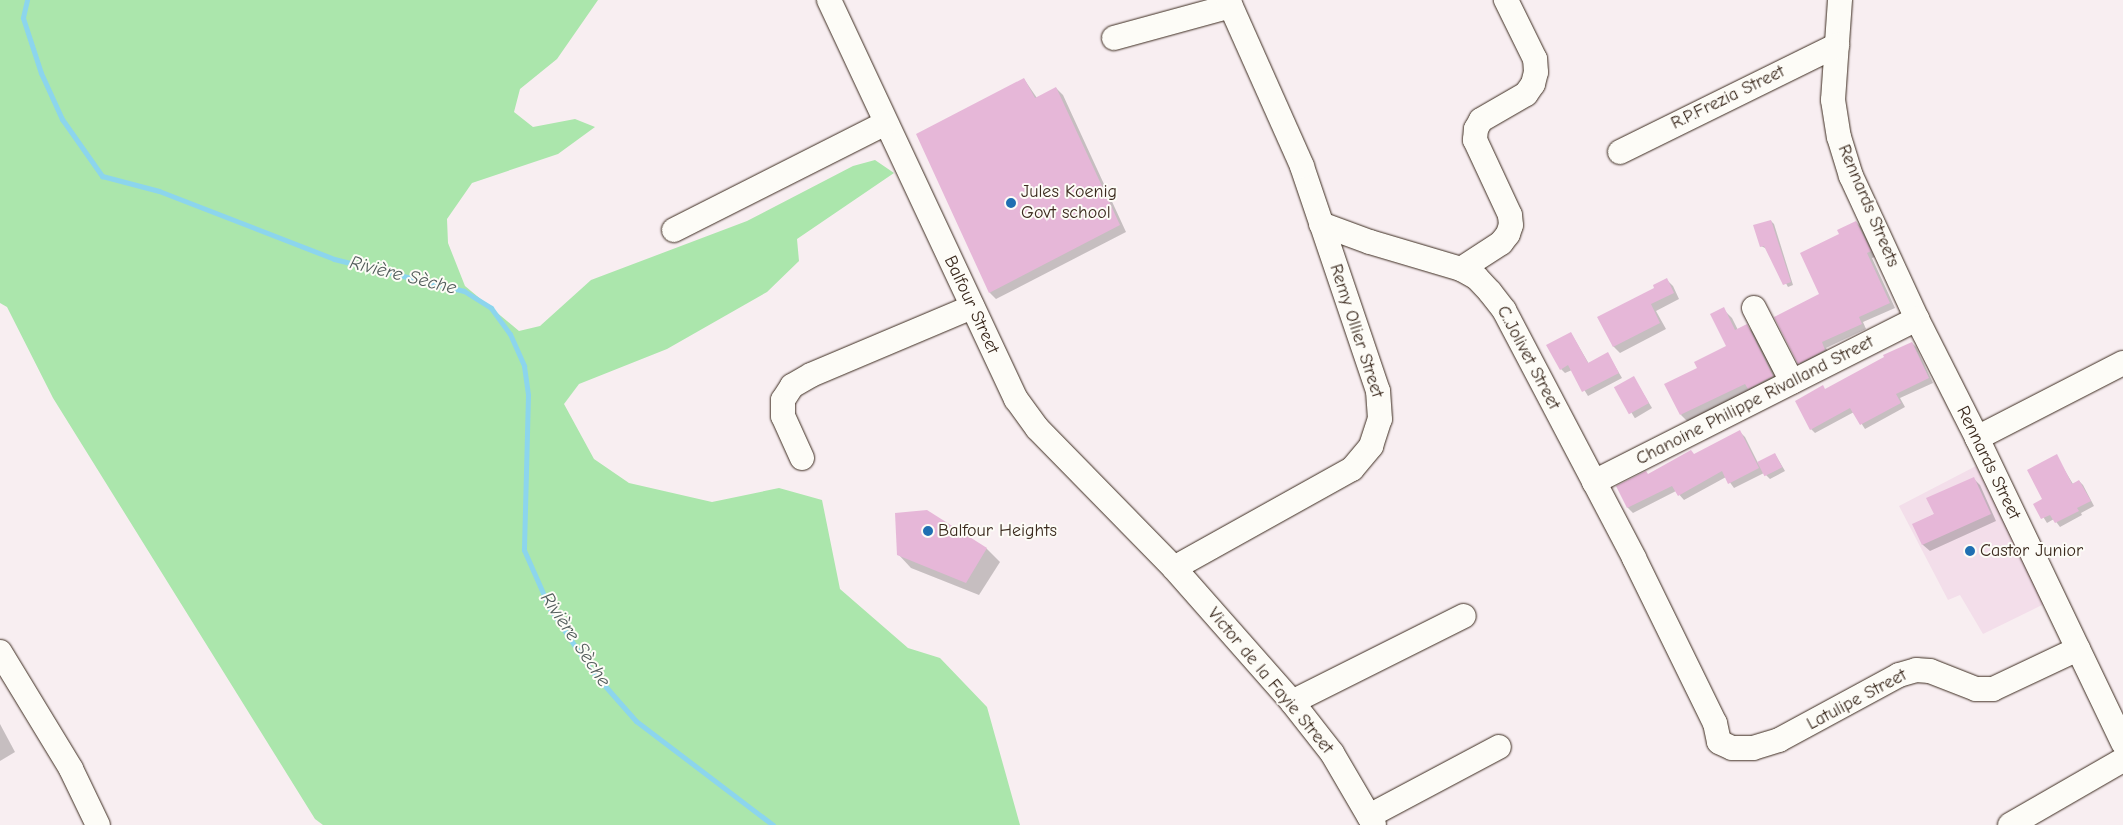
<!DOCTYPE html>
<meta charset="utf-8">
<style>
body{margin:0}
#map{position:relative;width:2123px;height:825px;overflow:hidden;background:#f8eef1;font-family:"Comic Neue",sans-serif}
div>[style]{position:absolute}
.built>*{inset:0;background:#f3deea}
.green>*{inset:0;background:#abe6ac}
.shadow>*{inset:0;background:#0003;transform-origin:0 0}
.stream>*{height:5px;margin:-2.5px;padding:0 2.5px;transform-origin:2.5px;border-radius:2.5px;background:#8cd5ed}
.building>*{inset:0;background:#e6b7d8;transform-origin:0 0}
.roads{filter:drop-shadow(0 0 1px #3b2a1e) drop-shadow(0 0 1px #3b2a1e)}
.minor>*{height:24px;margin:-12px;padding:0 12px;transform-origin:12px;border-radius:12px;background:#fdfcf7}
.dots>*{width:14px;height:14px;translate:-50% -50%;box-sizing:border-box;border:2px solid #fdfcf7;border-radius:50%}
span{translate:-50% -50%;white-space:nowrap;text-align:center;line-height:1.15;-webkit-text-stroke:4px #fdfcf7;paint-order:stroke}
.street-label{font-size:18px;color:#3b2a1e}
.poi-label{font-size:18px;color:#3b2a1e}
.left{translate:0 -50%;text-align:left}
.water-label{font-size:19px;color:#535d5c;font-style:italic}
</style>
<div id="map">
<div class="built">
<i style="clip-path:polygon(1976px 466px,2044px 604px,1983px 634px,1960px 595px,1948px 600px,1899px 506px)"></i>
</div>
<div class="green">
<i style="clip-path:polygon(0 0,598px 0,557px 59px,520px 89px,514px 112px,533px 127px,575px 119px,595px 127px,558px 154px,472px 183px,447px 219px,448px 243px,465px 286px,519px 331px,540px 326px,591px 280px,747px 221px,853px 166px,875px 160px,894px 173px,797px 239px,799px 261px,767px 292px,667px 349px,579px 384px,564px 404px,594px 459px,629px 483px,712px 502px,779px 488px,822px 500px,840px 589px,908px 648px,940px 658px,987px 707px,1020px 825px,323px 825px,315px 819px,53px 398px,7px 307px,0 303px)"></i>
</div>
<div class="shadow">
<i style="clip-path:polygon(1024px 79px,1037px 98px,1056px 88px,1063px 95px,1126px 232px,996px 299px,990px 293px)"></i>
<i style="clip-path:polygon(1771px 221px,1774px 224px,1793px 285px,1788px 287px,1767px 249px,1761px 246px)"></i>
<i style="clip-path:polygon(1856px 222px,1861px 227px,1875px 257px,1872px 258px,1895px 308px,1863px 322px,1866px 329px,1826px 348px,1830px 355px,1804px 368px,1799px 363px,1841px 235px)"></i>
<i style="clip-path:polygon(1667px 280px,1673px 286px,1679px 299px,1656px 311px,1666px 329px,1620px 353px,1614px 347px,1599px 318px,1656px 288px)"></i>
<i style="clip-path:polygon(1723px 309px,1732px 318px,1738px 330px,1746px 325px,1755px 334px,1781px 385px,1689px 423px,1681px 415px,1698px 368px,1727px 346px)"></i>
<i style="clip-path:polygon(1571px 333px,1589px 364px,1608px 354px,1622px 378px,1588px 396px,1572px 370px,1565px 373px,1561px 369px)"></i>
<i style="clip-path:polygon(1912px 343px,1916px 347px,1933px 383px,1900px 398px,1905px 407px,1865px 429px,1854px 412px,1815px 433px,1811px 429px,1826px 390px)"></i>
<i style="left:1634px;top:378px;width:35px;height:20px;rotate:59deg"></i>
<i style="clip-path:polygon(1740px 432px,1745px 437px,1758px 463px,1775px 454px,1785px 471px,1770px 479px,1764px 473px,1734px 488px,1726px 477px,1684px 500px,1676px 491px,1633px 513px,1628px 508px,1618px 487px,1695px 455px)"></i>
<i style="clip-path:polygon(2056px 456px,2073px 484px,2079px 481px,2083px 485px,2094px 506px,2081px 513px,2082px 515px,2060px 527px,2054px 519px,2047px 523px,2035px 504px,2044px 500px)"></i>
<i style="clip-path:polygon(1973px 478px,1980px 485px,1996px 521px,1930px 551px,1923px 545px,1914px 524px,1935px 514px)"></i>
<i style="clip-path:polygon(927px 511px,987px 549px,1000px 562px,979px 595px,911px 568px,898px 554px)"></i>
<i style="clip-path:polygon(0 724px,15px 752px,0 761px)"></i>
</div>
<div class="stream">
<i style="left:27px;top:0;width:18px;rotate:103deg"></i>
<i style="left:23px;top:18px;width:58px;rotate:71.9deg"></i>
<i style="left:41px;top:73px;width:51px;rotate:65.5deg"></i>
<i style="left:62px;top:119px;width:70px;rotate:54.9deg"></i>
<i style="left:102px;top:176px;width:59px;rotate:14.7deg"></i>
<i style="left:159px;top:191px;width:188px;rotate:21.2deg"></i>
<i style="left:334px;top:259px;width:134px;rotate:13.8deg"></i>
<i style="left:464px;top:291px;width:32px;rotate:32deg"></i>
<i style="left:491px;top:308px;width:32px;rotate:54deg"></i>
<i style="left:510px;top:334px;width:35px;rotate:66deg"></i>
<i style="left:524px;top:366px;width:29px;rotate:82deg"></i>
<i style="left:528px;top:395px;width:155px;rotate:91.5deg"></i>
<i style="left:524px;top:550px;width:64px;rotate:66.2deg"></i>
<i style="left:550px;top:609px;width:73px;rotate:56.1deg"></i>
<i style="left:591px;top:670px;width:68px;rotate:48.6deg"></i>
<i style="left:636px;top:721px;width:172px;rotate:37.2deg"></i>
</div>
<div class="building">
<i style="clip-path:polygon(1024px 78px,1035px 98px,1056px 87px,1120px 225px,989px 293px,916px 134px)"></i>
<i style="clip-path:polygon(1771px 220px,1791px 282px,1783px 285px,1764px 246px,1760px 247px,1753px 225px)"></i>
<i style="clip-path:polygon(1856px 221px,1871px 251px,1867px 253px,1890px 303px,1859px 317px,1862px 324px,1822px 342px,1825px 350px,1798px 364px,1774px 317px,1819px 294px,1800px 253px,1839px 234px,1837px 230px)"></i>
<i style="clip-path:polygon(1667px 278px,1674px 293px,1651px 304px,1660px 323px,1613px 347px,1597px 317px,1654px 288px,1653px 285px)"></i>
<i style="clip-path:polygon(1724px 307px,1735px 330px,1747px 324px,1773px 376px,1748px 389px,1745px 384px,1680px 415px,1664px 384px,1697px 368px,1694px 362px,1726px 346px,1710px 314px)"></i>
<i style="clip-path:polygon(1571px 332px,1588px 363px,1608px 352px,1619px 373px,1582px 392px,1568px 365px,1560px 370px,1546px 345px)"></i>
<i style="clip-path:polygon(1912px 342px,1929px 378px,1896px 394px,1901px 403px,1860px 425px,1850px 408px,1810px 430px,1795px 401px,1823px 385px,1825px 389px,1884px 357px,1883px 355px)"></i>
<i style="left:1634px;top:376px;width:31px;height:23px;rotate:61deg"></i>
<i style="clip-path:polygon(1740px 430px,1759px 468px,1728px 484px,1722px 471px,1678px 496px,1672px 486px,1627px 508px,1616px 486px,1646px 471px,1648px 474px,1691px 450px,1694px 454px)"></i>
<i style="left:1775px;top:453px;width:16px;height:20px;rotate:63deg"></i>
<i style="clip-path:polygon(2057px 454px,2072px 484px,2079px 480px,2091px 501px,2077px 508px,2079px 511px,2055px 523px,2050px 515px,2041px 519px,2033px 504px,2042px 499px,2027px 470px)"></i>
<i style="clip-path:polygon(1974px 477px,1991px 514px,1922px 545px,1912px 524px,1934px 514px,1926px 498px)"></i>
<i style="clip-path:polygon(927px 510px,987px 548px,966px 583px,897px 555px,895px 513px)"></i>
</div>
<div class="roads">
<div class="minor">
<i style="left:829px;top:0;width:441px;rotate:64.9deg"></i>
<i style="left:1016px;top:399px;width:36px;rotate:54deg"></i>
<i style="left:1037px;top:428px;width:196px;rotate:45.6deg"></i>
<i style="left:1174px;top:568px;width:179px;rotate:48.6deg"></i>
<i style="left:1292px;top:702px;width:65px;rotate:51.9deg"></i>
<i style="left:1332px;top:753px;width:83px;rotate:59.7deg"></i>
<i style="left:1840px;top:0;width:100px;rotate:94deg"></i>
<i style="left:1833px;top:100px;width:37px;rotate:81deg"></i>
<i style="left:1839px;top:137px;width:41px;rotate:72.9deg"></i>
<i style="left:1851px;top:176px;width:157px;rotate:65.2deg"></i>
<i style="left:1917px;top:319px;width:133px;rotate:63.2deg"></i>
<i style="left:1977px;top:438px;width:338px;rotate:64.4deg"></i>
<i style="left:1114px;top:38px;width:121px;rotate:-15.3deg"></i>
<i style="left:1620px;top:152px;width:242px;rotate:-26.2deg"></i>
<i style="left:1321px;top:224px;width:52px;rotate:20.2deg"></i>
<i style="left:1370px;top:242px;width:95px;rotate:16.5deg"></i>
<i style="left:1461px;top:269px;width:18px;rotate:29deg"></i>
<i style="left:1477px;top:278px;width:19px;rotate:47deg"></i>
<i style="left:1490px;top:292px;width:23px;rotate:52deg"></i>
<i style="left:1504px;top:310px;width:280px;rotate:62.3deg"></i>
<i style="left:1634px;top:558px;width:184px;rotate:63.9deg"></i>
<i style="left:1715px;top:723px;width:19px;rotate:78deg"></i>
<i style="left:1719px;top:742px;width:14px;rotate:25deg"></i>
<i style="left:1732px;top:748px;width:21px"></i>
<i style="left:1753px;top:748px;width:27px;rotate:-17deg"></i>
<i style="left:1779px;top:740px;width:136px;rotate:-28.4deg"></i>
<i style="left:1899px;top:675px;width:18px;rotate:-16deg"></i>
<i style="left:1916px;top:670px;width:14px;rotate:4deg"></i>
<i style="left:1930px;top:671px;width:49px;rotate:21.4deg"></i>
<i style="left:1976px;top:689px;width:17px"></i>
<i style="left:1993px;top:689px;width:94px;rotate:-25.2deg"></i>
<i style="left:674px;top:230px;width:237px;rotate:-26.8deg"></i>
<i style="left:1461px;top:269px;width:48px;rotate:-33deg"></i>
<i style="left:1501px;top:243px;width:11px;rotate:-52deg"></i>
<i style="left:1508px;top:234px;width:9px;rotate:-72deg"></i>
<i style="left:1511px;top:225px;width:10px;rotate:-96deg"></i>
<i style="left:1510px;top:215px;width:83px;rotate:-115deg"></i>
<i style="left:1475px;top:140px;width:11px;rotate:-85deg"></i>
<i style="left:1476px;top:129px;width:10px;rotate:-61deg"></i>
<i style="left:1481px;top:120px;width:52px;rotate:-30deg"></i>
<i style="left:1526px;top:94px;width:12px;rotate:-55deg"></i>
<i style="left:1533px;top:84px;width:12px;rotate:-76deg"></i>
<i style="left:1536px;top:72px;width:13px;rotate:-94deg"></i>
<i style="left:1535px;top:59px;width:66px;rotate:-116.2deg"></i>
<i style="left:1754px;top:308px;width:83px;rotate:62.8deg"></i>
<i style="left:1977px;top:438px;width:164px;rotate:-27.2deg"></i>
<i style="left:802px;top:458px;width:46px;rotate:-114.3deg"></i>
<i style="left:783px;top:416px;width:16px;rotate:-90deg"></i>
<i style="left:783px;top:400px;width:17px;rotate:-57deg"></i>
<i style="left:792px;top:386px;width:22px;rotate:-30deg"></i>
<i style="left:811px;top:375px;width:175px;rotate:-22.9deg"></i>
<i style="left:1594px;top:482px;width:362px;rotate:-26.8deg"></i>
<i style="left:1174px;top:568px;width:204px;rotate:-29.1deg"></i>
<i style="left:1352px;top:469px;width:30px;rotate:-50deg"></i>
<i style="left:1371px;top:446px;width:28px;rotate:-72deg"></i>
<i style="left:1380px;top:419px;width:28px;rotate:-94deg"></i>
<i style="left:1378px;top:391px;width:237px;rotate:-108.7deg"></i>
<i style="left:1302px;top:166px;width:182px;rotate:-114deg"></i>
<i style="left:0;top:652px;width:137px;rotate:58.7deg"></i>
<i style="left:71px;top:769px;width:62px;rotate:64.3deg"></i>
<i style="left:1292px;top:702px;width:192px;rotate:-26.6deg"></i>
<i style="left:1369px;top:816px;width:147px;rotate:-28deg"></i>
<i style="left:2010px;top:825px;width:130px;rotate:-29.9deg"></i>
</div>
</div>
<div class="dots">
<i style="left:1011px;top:203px;background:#1f6fb2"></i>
<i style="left:928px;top:531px;background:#1f6fb2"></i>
<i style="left:1970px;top:551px;background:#1f6fb2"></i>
</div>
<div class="street-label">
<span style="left:1728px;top:98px;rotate:-26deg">R.P.Frezia Street</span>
<span style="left:1868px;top:206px;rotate:67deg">Rennards Streets</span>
<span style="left:971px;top:305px;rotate:65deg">Balfour Street</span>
<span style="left:1356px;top:331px;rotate:72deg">Remy Ollier Street</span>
<span style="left:1528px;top:358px;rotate:62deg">C..Jolivet Street</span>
<span style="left:1755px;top:401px;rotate:-27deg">Chanoine Philippe Rivalland Street</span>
<span style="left:1988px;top:463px;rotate:64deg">Rennards Street</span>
<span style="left:1270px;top:681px;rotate:50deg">Victor de la Fayie Street</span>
<span style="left:1857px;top:700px;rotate:-28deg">Latulipe Street</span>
</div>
<div class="poi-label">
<span class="left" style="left:1021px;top:203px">Jules Koenig<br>Govt school</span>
<span class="left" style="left:938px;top:531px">Balfour Heights</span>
<span class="left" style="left:1980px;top:551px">Castor Junior</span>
</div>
<div class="water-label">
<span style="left:403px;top:276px;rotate:14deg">Rivière Sèche</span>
<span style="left:575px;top:640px;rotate:56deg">Rivière Sèche</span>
</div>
</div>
